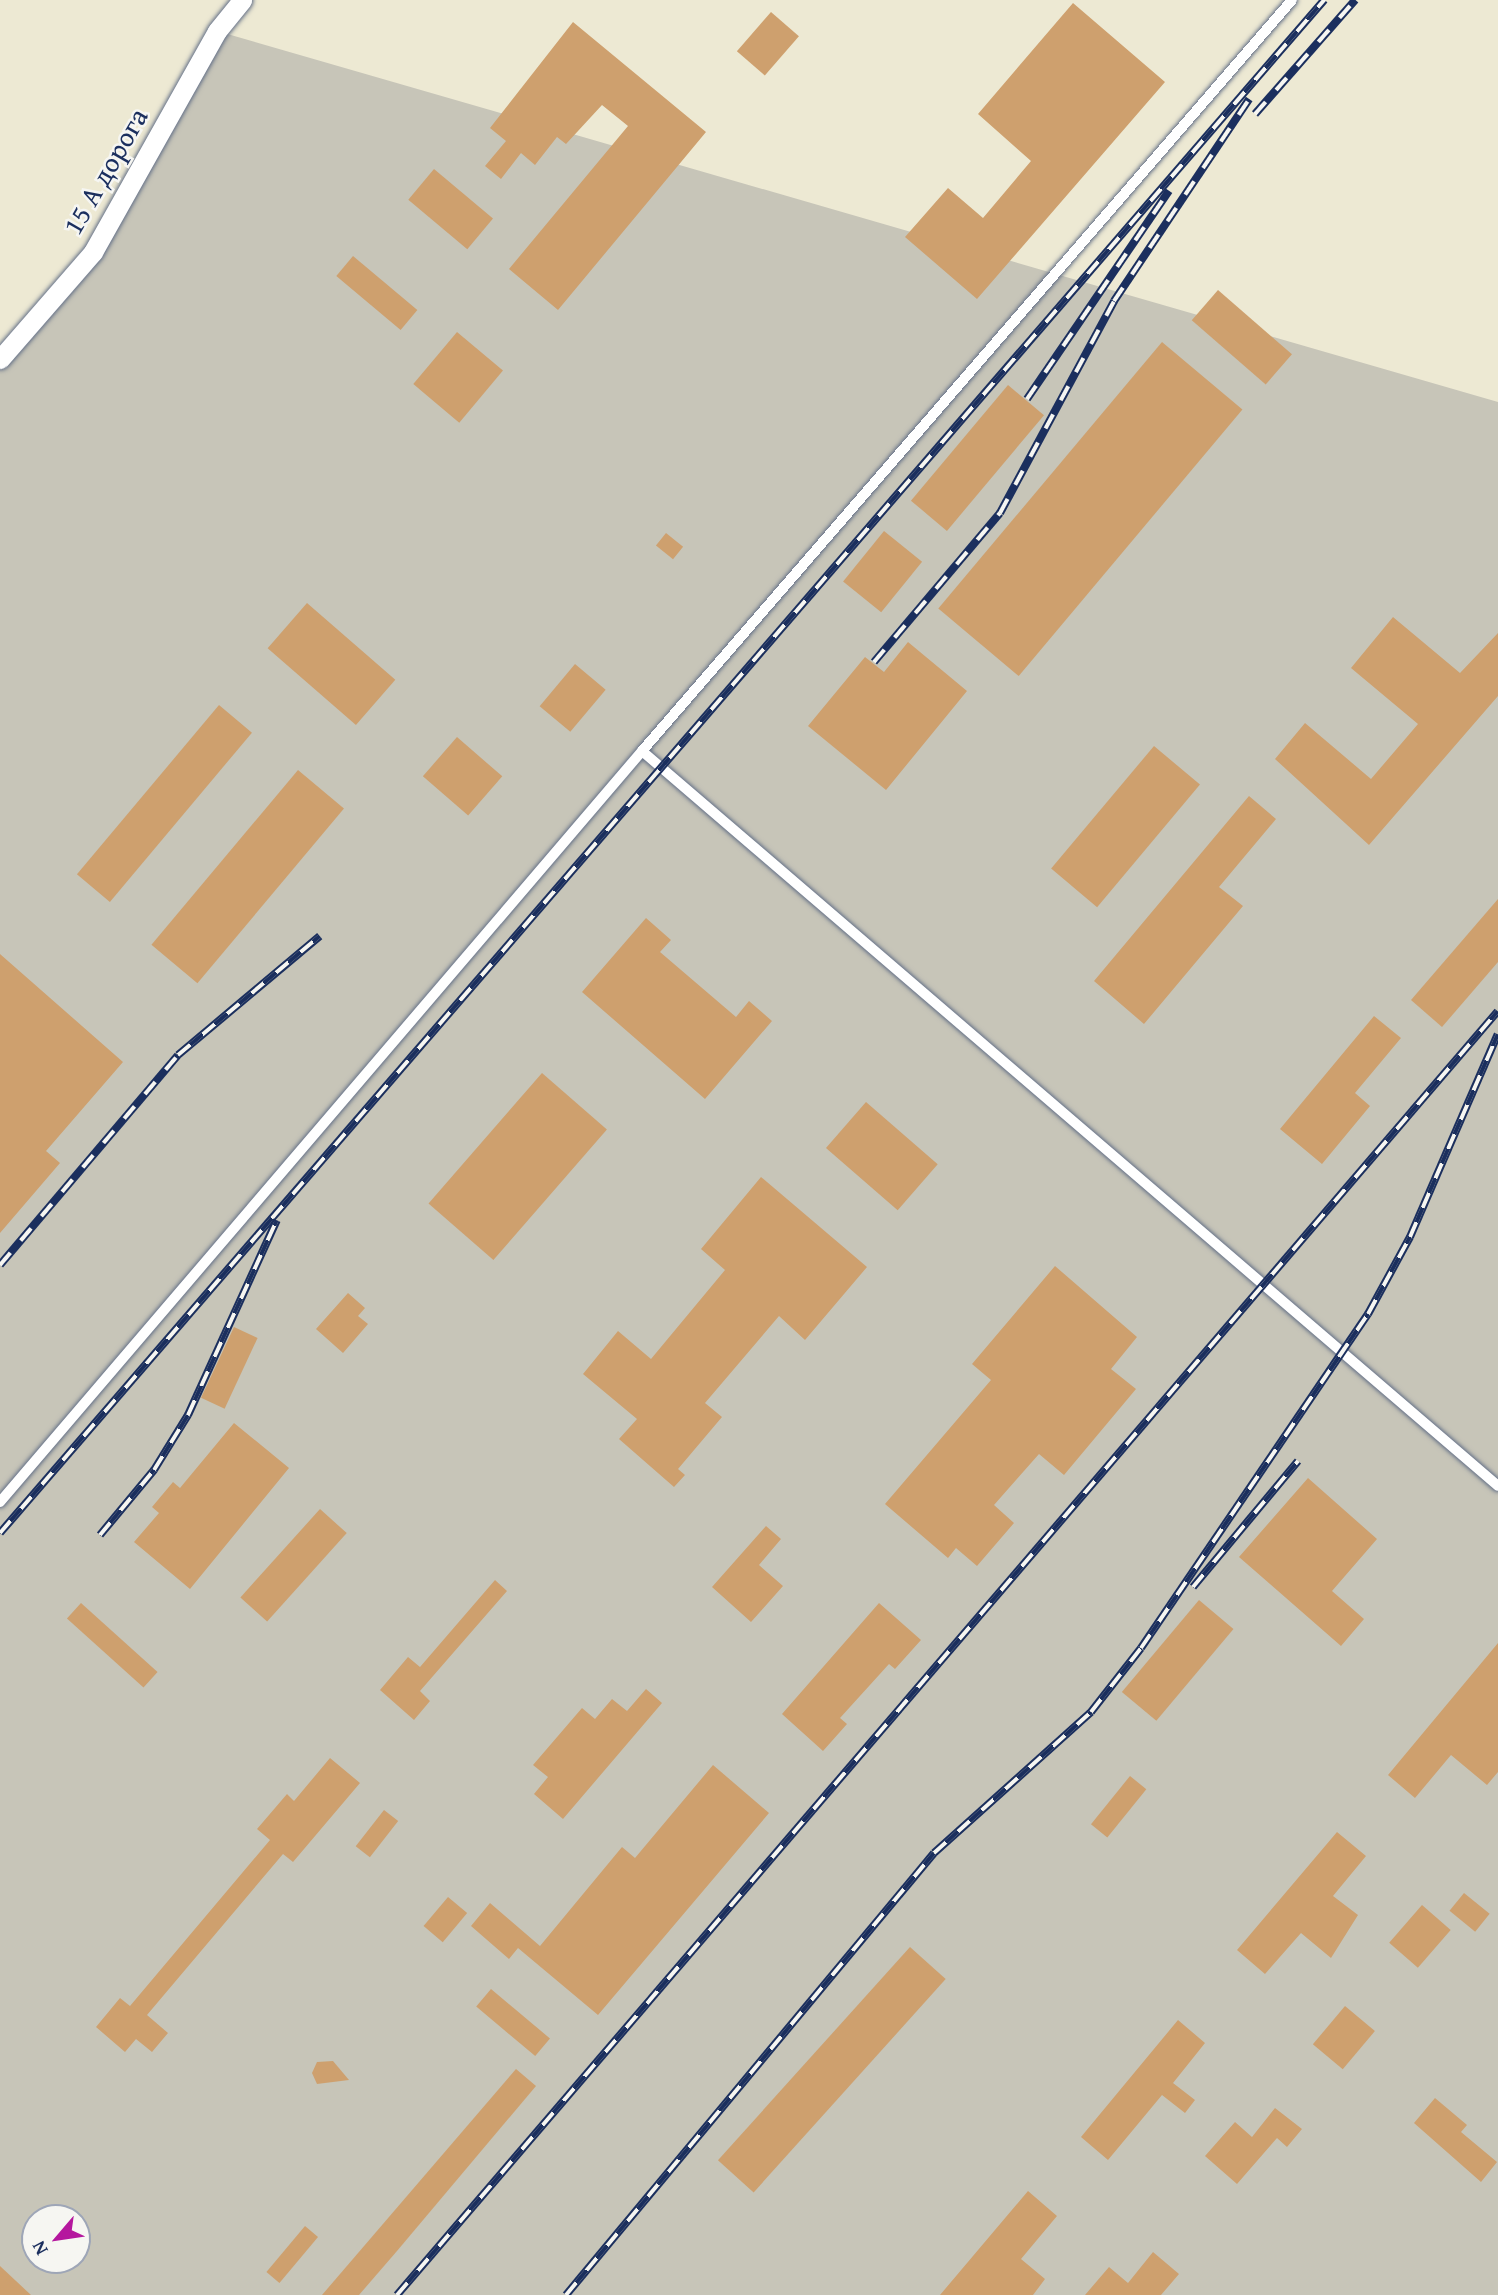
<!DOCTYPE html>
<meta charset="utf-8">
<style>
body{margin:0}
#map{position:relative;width:1498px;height:2295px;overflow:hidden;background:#ede9d3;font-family:"Gentium Book Plus",serif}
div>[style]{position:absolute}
.industrial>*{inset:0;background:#c7c5b8}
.building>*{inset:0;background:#cea06e;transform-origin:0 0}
.roads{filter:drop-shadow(0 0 2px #647087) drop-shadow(0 0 2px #647087)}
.service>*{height:10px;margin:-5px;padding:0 5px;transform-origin:5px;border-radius:5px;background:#fff}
.minor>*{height:19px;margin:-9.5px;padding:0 9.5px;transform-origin:9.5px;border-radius:9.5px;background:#fff}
.rail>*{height:8px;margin-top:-4px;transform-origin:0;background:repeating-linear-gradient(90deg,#f6f6f2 0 16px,#1b2f5e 0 32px);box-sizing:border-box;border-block:2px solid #1b2f5e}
span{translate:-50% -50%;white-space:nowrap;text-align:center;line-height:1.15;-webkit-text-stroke:5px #f6f6f2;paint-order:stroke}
.street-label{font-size:28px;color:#1b2f5e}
.north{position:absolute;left:21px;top:2204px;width:70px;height:70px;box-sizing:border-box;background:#f6f6f2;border:2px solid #9ea6b7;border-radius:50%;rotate:241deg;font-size:19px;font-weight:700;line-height:28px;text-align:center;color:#1b2f5e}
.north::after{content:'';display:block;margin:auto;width:24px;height:32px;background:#b5179e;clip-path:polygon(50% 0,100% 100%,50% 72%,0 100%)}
</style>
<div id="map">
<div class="industrial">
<i style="clip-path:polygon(evenodd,217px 31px,1498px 402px,1498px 2295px,0 2295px,0 359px,93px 252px,217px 31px,35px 2218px,77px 2218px,77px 2260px,35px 2260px,35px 2218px)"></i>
</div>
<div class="building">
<i style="clip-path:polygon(1073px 3px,1165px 82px,977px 299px,905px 237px,948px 188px,983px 218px,1031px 161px,978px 114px)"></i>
<i style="left:771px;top:12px;width:37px;height:52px;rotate:41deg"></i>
<i style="clip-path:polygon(573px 22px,706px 132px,558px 310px,509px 269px,628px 126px,602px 105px,566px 144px,557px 137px,535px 165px,521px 153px,501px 179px,485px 166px,506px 141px,490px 128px)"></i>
<i style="left:434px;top:169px;width:77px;height:40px;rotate:40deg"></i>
<i style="left:353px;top:256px;width:84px;height:26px;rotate:40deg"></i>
<i style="left:1218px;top:290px;width:98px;height:40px;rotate:41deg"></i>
<i style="left:457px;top:332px;width:60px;height:68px;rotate:40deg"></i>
<i style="left:1162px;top:342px;width:105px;height:348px;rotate:40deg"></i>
<i style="left:1008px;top:385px;width:47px;height:151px;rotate:40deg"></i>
<i style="left:884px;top:531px;width:49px;height:65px;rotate:39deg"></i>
<i style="left:666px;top:533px;width:22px;height:16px;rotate:39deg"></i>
<i style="left:307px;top:603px;width:117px;height:60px;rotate:41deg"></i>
<i style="clip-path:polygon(1393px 617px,1460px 673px,1498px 633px,1498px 696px,1369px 845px,1275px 759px,1305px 723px,1371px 779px,1418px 724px,1351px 668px)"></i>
<i style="clip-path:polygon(908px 642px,967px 691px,886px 790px,808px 726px,865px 657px,884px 672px)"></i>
<i style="left:575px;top:664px;width:40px;height:55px;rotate:40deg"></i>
<i style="left:219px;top:705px;width:43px;height:221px;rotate:40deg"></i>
<i style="left:457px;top:737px;width:60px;height:52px;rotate:41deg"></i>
<i style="left:1154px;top:746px;width:60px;height:160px;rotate:40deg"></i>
<i style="left:298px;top:770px;width:60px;height:228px;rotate:40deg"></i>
<i style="clip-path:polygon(1249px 796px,1276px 819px,1219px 887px,1243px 906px,1144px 1024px,1094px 981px)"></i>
<i style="clip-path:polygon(1498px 899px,1498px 962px,1442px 1027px,1411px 1000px)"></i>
<i style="clip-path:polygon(646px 918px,671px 940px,660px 952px,736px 1017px,749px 1001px,772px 1021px,705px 1099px,582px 992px)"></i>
<i style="clip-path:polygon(0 954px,123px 1062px,46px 1151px,60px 1163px,0 1233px)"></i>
<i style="clip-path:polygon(1374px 1016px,1401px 1038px,1355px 1093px,1370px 1106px,1322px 1164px,1280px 1129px)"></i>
<i style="left:542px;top:1073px;width:86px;height:173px;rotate:41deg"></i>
<i style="left:866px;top:1102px;width:95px;height:61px;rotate:41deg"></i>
<i style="clip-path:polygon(761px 1177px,867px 1267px,805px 1340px,779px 1316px,705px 1403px,722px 1417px,678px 1469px,685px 1475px,674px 1487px,619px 1439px,637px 1419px,583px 1374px,618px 1331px,651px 1359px,725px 1270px,701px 1249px)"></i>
<i style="clip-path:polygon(1055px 1266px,1137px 1337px,1111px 1369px,1136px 1389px,1064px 1475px,1039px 1454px,994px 1505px,1014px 1523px,977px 1566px,956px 1548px,948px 1558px,885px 1504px,991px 1380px,972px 1364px)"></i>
<i style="clip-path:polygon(348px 1293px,365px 1308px,358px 1316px,368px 1324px,343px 1353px,316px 1329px)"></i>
<i style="left:234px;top:1327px;width:26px;height:78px;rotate:25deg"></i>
<i style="clip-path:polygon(234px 1423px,289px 1468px,190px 1589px,134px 1542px,159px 1513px,152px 1507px,173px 1482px,180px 1488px)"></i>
<i style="clip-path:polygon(1308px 1478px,1377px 1539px,1332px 1591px,1364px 1619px,1341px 1646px,1239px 1557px)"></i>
<i style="left:320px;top:1509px;width:36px;height:119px;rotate:42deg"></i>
<i style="clip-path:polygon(766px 1526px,781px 1539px,759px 1565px,783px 1586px,751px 1622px,712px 1587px)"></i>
<i style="clip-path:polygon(495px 1580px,507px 1591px,420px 1691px,430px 1701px,414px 1720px,380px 1690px,408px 1657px,420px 1667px)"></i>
<i style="left:1199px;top:1600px;width:45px;height:120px;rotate:40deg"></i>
<i style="left:81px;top:1603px;width:103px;height:21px;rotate:42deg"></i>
<i style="clip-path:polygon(879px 1603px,921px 1640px,895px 1669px,889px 1664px,840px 1718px,847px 1724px,823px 1751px,782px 1714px)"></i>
<i style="clip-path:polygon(1498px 1643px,1498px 1772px,1487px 1785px,1451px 1755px,1415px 1798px,1388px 1775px)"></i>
<i style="clip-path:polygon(646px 1689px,662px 1703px,563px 1819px,534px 1794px,548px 1777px,533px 1765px,582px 1708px,595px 1719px,612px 1699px,627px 1711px)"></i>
<i style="clip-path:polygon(330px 1758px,360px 1783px,293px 1862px,283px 1854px,147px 2015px,168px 2033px,152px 2052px,136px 2039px,125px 2052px,96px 2027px,120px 1998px,130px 2006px,270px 1840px,257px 1829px,287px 1794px,294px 1801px)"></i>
<i style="clip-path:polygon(713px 1765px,769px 1813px,598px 2015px,518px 1948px,509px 1959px,471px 1926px,490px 1903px,540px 1946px,622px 1847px,635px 1858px)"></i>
<i style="left:1130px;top:1776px;width:21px;height:62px;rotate:39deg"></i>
<i style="left:384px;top:1810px;width:18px;height:46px;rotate:38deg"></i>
<i style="clip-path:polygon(1337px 1832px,1366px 1856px,1333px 1896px,1358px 1915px,1331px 1958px,1301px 1933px,1265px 1974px,1237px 1950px)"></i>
<i style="left:1464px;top:1893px;width:33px;height:23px;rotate:39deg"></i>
<i style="left:448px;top:1897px;width:25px;height:38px;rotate:40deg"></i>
<i style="left:1422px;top:1905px;width:38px;height:50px;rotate:41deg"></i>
<i style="left:910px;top:1947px;width:48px;height:287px;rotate:42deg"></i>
<i style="left:491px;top:1989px;width:77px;height:23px;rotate:40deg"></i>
<i style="left:1345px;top:2006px;width:39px;height:50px;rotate:40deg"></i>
<i style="clip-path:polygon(1178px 2020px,1205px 2043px,1173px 2083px,1195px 2100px,1185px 2113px,1162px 2095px,1108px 2160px,1081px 2137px)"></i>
<i style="clip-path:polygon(333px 2061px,349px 2080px,317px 2084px,312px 2073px,317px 2062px)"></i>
<i style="clip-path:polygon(516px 2069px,536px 2086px,397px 2251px,359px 2295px,322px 2295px)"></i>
<i style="clip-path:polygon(1435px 2098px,1467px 2125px,1461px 2132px,1497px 2162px,1481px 2182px,1414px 2123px)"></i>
<i style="clip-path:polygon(1275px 2108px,1302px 2129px,1287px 2147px,1277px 2138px,1237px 2184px,1205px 2156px,1235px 2122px,1252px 2137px)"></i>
<i style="clip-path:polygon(1028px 2191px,1057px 2216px,1021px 2259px,1045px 2279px,1033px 2295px,940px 2295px)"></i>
<i style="left:305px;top:2226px;width:17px;height:60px;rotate:40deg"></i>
<i style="clip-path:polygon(1153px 2252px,1179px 2274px,1161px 2295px,1085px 2295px,1109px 2267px,1128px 2283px)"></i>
<i style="clip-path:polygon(0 2266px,31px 2295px,0 2295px)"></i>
</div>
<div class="roads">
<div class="service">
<i style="left:642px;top:751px;width:993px;rotate:-49.12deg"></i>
<i style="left:0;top:1502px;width:988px;rotate:-49.47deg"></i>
<i style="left:642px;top:751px;width:1128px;rotate:40.65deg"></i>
</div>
<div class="minor">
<i style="left:0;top:359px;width:142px;rotate:-49deg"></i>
<i style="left:93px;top:252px;width:253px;rotate:-60.7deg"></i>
<i style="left:217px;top:31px;width:40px;rotate:-51deg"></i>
</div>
</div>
<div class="rail">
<i style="left:1255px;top:114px;width:152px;rotate:-48.7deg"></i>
<i style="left:1027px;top:399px;width:252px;rotate:-55.7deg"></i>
<i style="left:874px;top:662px;width:195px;rotate:-49.8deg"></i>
<i style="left:1000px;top:513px;width:241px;rotate:-61.7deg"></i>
<i style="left:1114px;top:301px;width:243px;rotate:-56.2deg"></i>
<i style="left:0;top:1265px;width:275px;rotate:-49.7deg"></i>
<i style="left:178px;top:1055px;width:185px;rotate:-40deg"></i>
<i style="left:0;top:1533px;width:2026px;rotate:-49.18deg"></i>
<i style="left:100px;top:1535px;width:85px;rotate:-50.3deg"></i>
<i style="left:154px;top:1470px;width:65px;rotate:-58.3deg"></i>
<i style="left:188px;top:1415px;width:214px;rotate:-65.5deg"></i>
<i style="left:1193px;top:1587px;width:164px;rotate:-50.2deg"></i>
<i style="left:397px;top:2295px;width:1691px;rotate:-49.39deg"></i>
<i style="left:566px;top:2295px;width:575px;rotate:-50.22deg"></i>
<i style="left:934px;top:1853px;width:211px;rotate:-41.9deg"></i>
<i style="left:1091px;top:1712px;width:81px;rotate:-52deg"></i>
<i style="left:1141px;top:1648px;width:404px;rotate:-55.8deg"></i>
<i style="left:1368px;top:1314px;width:88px;rotate:-61.4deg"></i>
<i style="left:1410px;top:1237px;width:221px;rotate:-66.6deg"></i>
</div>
<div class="street-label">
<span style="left:105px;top:171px;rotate:-60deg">15 А дорога</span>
</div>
<div class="north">N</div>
</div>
